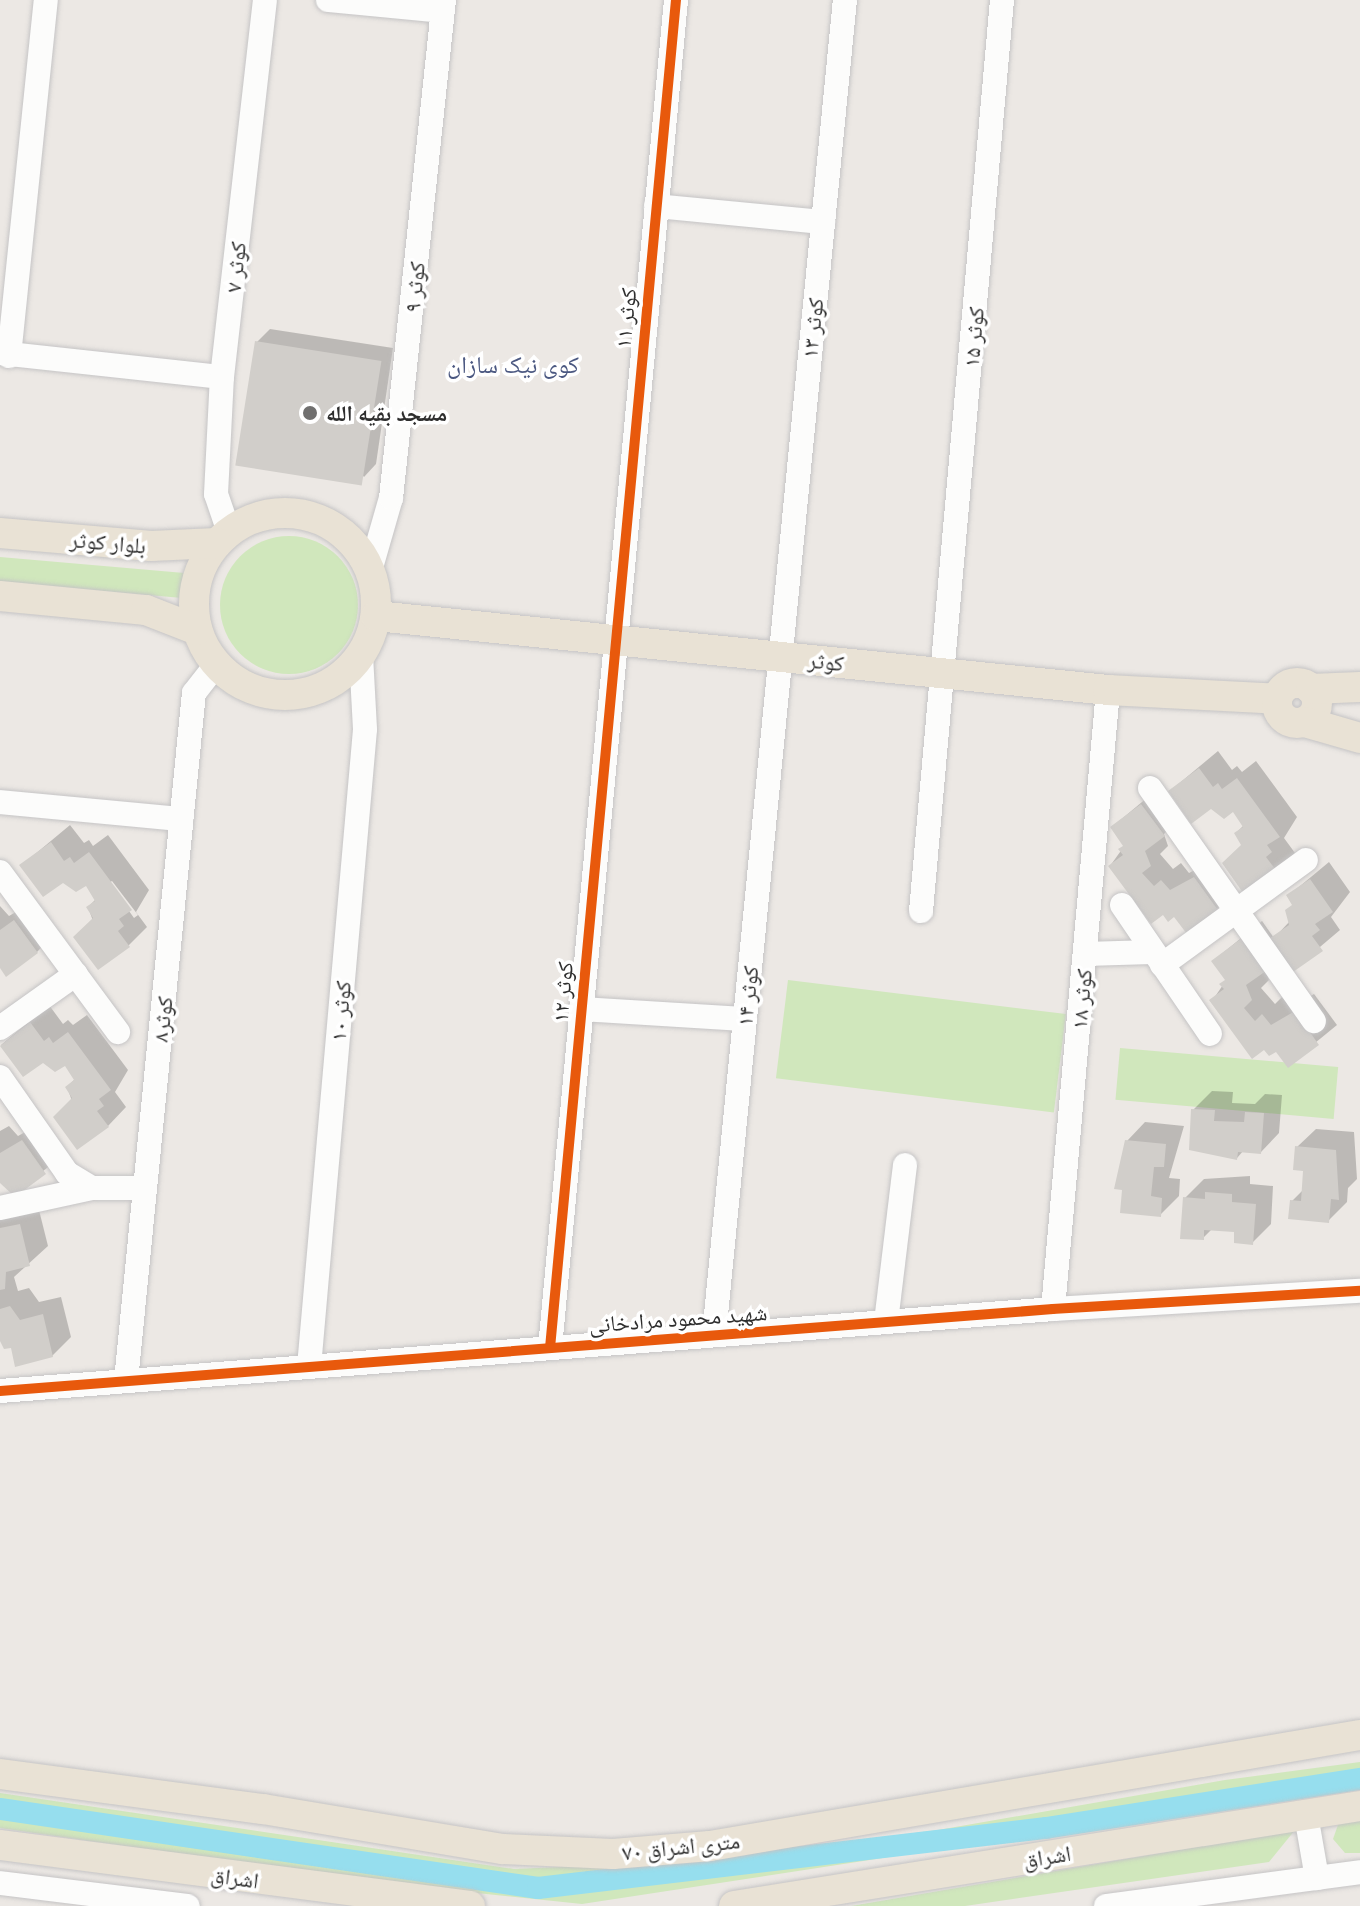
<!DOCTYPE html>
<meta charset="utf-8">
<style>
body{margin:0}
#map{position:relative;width:1360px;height:1906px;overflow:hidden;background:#ece8e4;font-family:Ubuntu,"Noto Naskh Arabic",sans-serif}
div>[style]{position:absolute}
.green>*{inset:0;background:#d0e7bc;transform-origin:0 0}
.round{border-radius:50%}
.shadow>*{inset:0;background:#0003}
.canal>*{height:22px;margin:-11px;padding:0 11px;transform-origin:11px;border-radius:11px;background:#96deee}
.building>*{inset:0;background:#d1ceca;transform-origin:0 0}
.roads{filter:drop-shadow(0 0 2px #c5c4c5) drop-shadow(0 0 2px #c5c4c5)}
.minor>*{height:24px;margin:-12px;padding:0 12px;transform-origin:12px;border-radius:12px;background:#fcfcfb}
.major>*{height:30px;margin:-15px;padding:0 15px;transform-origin:15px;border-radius:15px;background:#e9e2d5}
.major>.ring{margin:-15px;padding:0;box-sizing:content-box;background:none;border:30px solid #e9e2d5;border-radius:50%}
.cycleway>*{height:10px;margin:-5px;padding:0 5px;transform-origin:5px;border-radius:5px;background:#e8590c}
.dots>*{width:22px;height:22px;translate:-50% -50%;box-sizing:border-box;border:4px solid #fff;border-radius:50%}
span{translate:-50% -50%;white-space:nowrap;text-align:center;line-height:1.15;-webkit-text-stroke:7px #fff;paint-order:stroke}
.street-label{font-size:22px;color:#2e2e2e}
.poi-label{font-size:22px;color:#2e2e2e;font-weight:700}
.left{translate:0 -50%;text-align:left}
.neighbourhood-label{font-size:24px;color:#4b5881}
</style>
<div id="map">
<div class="green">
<i class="round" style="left:220px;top:536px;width:138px;height:138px"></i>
<i style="left:0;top:557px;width:185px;height:25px;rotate:5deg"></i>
<i style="left:788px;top:980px;width:280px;height:99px;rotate:7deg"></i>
<i style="left:1120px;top:1048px;width:219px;height:52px;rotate:5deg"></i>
<i style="clip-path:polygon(1360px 1762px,1360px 1785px,582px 1904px,381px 1883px,0 1828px,0 1793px,514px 1869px,699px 1861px,938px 1830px,1225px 1780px)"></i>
<i style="clip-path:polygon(1360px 1819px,1360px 1853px,1345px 1853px,1333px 1839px,1339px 1822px)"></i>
<i style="clip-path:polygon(1295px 1830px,1269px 1862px,965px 1906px,851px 1906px)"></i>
</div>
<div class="shadow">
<i style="clip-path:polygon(270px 329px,393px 348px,376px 464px,364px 477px,257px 342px)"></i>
<i style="clip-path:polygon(1218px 751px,1232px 770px,1237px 766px,1242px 772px,1256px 761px,1297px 817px,1284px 838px,1295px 853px,1276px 872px,1244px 844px,1236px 833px,1244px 825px,1234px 810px,1170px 791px)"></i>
<i style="clip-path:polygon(1160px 787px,1182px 816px,1164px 834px,1168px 846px,1160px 854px,1173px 869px,1181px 863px,1189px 873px,1213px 860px,1235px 890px,1217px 909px,1164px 912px,1110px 866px,1125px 845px,1112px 827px)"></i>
<i style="clip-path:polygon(evenodd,70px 825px,84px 843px,89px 840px,93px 846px,108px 835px,149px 890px,136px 912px,147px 927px,128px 946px,93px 921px,88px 907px,96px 899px,86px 883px,22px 865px,70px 825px,112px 881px,138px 915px,134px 918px,109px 883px,112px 881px)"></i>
<i style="clip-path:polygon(1329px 862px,1350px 892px,1331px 917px,1340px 930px,1294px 969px,1265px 969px,1269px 980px,1261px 988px,1275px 1004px,1282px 997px,1291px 1007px,1314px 994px,1337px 1025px,1288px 1065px,1276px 1049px,1212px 1001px,1227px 979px,1213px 961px,1262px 921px,1274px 938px,1290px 921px,1294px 904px,1288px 896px)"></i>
<i style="clip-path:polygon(33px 902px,55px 933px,37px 952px,0 965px,0 906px,9px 916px)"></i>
<i style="clip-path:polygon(49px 1005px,63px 1024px,68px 1020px,73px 1025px,87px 1015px,128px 1070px,115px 1092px,126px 1107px,108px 1126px,72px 1101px,67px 1087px,75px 1079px,65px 1063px,43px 1060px,23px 1074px,1px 1045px)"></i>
<i style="clip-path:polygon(1212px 1091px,1233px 1092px,1232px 1103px,1255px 1104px,1265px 1094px,1282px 1095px,1279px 1133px,1261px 1152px,1244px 1150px,1237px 1158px,1193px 1110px)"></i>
<i style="clip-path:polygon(1145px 1122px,1184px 1126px,1169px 1178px,1180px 1179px,1179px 1196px,1160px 1215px,1122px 1211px,1127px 1141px)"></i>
<i style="clip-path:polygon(41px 1123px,64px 1154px,15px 1194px,0 1180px,0 1131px,9px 1126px,18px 1136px)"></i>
<i style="clip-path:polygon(1316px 1129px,1354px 1132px,1357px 1179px,1348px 1188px,1347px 1202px,1328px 1221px,1292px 1201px,1304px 1189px,1305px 1169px,1297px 1147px)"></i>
<i style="clip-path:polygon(1250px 1176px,1250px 1184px,1273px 1186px,1271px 1224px,1252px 1243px,1236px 1231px,1212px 1229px,1203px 1238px,1185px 1198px,1204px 1179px)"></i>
<i style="clip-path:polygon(38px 1206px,48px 1246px,14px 1277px,18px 1291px,29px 1288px,39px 1302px,61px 1297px,71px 1337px,52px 1356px,0 1338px,0 1216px)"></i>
</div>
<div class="canal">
<i style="left:0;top:1809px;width:544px;rotate:8.35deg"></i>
<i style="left:538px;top:1888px;width:512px;rotate:-6.74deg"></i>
<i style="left:1046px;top:1828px;width:318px;rotate:-8.9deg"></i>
</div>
<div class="building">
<i style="left:255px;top:341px;width:128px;height:126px;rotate:9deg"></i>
<i style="clip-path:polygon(1199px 768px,1213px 787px,1218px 783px,1222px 789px,1237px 778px,1280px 837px,1267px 845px,1272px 852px,1266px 857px,1278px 873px,1246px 897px,1222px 863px,1241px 845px,1234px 833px,1243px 827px,1233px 812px,1224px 819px,1211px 809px,1191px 824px,1168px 791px)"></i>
<i style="clip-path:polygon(1141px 804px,1165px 836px,1145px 851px,1151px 866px,1142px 873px,1154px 886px,1161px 880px,1170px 890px,1194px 877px,1218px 910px,1187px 934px,1174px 917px,1168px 922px,1163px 915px,1151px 924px,1108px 866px,1123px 855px,1118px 849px,1123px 846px,1110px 827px)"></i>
<i style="clip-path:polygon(51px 842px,64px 861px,70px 857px,74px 863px,89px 852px,132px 910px,119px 919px,124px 926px,118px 931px,130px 947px,98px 970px,73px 937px,93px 918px,86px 907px,95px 901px,86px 886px,76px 892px,63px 883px,43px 897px,19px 865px)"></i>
<i style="clip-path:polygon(1310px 879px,1333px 912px,1315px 924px,1320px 930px,1312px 936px,1323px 951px,1293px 972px,1270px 938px,1289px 925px,1285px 910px,1292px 905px,1286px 895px)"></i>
<i style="clip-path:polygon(14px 920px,38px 953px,6px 977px,0 968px,0 930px)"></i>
<i style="clip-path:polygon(1242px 938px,1266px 971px,1246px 985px,1252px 1000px,1244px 1008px,1255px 1021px,1262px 1014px,1271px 1025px,1295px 1011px,1319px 1045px,1288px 1068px,1276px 1052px,1269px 1056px,1264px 1050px,1252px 1059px,1209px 1000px,1224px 989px,1219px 984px,1225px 980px,1211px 961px)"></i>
<i style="clip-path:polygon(30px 1022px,44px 1041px,49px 1037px,53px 1043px,68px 1032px,111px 1090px,99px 1099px,104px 1106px,97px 1111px,109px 1127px,77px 1150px,53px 1117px,72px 1098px,65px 1087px,74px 1080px,65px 1066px,55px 1072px,43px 1063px,23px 1077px,0 1046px)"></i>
<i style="clip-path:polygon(1191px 1109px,1215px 1110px,1214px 1121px,1244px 1122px,1245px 1112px,1264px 1113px,1261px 1154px,1238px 1152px,1237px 1160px,1189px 1150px)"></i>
<i style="clip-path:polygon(22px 1140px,46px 1174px,15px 1197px,0 1183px,0 1153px)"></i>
<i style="clip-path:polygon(1125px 1140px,1166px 1144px,1164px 1167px,1154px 1167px,1151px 1196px,1162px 1198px,1161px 1217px,1120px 1213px,1122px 1190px,1114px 1189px)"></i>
<i style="clip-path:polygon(1295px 1146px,1336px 1150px,1339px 1200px,1331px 1199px,1329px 1223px,1288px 1219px,1290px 1200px,1301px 1201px,1303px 1171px,1293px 1170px)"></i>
<i style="clip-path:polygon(1205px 1192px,1232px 1194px,1232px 1202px,1256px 1204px,1253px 1245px,1234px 1243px,1234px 1232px,1204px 1230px,1204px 1240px,1180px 1239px,1183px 1197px,1205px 1199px)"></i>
<i style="clip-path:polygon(20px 1224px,30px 1266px,6px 1272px,5px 1289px,0 1290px,0 1228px)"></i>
<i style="clip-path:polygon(10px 1306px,20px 1320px,43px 1314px,53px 1357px,15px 1367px,11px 1348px,4px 1349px,0 1341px,0 1309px)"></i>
</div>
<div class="roads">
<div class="minor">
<i style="left:328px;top:0;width:115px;rotate:5.5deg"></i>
<i style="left:656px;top:206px;width:168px;rotate:5.5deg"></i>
<i style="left:0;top:353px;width:223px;rotate:6.2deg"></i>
<i style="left:9px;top:356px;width:358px;rotate:-84.1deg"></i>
<i style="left:229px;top:532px;width:40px;rotate:-108.9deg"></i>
<i style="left:216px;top:494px;width:117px;rotate:-87.1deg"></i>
<i style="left:222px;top:377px;width:379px;rotate:-83.5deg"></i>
<i style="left:370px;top:571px;width:76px;rotate:-74deg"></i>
<i style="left:391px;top:498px;width:501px;rotate:-83.93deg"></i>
<i style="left:1150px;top:788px;width:285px;rotate:54.9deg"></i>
<i style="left:0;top:802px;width:182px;rotate:5.4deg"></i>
<i style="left:0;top:872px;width:199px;rotate:53.6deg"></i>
<i style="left:1122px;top:905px;width:156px;rotate:55.7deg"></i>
<i style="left:921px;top:911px;width:915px;rotate:-84.92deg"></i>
<i style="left:1085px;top:954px;width:67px;rotate:-1.7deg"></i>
<i style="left:1162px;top:965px;width:178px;rotate:-36.1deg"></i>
<i style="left:581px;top:1009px;width:163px;rotate:3.5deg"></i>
<i style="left:0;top:1028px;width:93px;rotate:-35.4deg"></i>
<i style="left:0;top:1077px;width:117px;rotate:55.1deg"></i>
<i style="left:67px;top:1173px;width:29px;rotate:31deg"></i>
<i style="left:92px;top:1188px;width:53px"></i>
<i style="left:0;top:1208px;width:94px;rotate:-12.3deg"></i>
<i style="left:1053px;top:1309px;width:621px;rotate:-84.92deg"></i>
<i style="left:886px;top:1322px;width:158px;rotate:-83.1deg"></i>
<i style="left:714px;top:1335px;width:1341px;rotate:-84.4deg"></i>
<i style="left:550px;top:1348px;width:1354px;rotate:-84.66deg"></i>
<i style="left:309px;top:1367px;width:640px;rotate:-84.98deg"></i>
<i style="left:365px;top:729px;width:73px;rotate:-93.1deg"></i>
<i style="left:126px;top:1381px;width:691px;rotate:-84.36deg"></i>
<i style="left:194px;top:693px;width:36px;rotate:-52deg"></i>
<i style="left:0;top:1391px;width:1056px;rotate:-4.45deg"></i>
<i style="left:1053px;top:1309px;width:308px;rotate:-3.4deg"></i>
<i style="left:1306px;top:1815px;width:64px;rotate:80.1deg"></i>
<i style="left:0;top:1883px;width:189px;rotate:7deg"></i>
<i style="left:1106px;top:1906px;width:256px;rotate:-7.6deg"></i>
</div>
<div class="major">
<i class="ring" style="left:194px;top:513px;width:152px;height:152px"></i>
<i style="left:0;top:533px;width:152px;rotate:4.9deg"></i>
<i style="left:151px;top:546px;width:66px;rotate:-2.6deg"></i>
<i style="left:0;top:596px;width:147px;rotate:5.5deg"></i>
<i style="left:146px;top:610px;width:55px;rotate:21.4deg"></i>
<i style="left:376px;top:616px;width:736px;rotate:5.77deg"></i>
<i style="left:1108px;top:690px;width:169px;rotate:3deg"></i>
<i class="ring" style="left:1277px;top:683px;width:10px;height:10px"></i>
<i style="left:1311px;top:689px;width:49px;rotate:-2.3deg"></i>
<i style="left:1305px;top:722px;width:57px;rotate:16.2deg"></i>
<i style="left:0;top:1774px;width:265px;rotate:7.6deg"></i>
<i style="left:263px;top:1809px;width:243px;rotate:9.5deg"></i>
<i style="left:503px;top:1849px;width:110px;rotate:2.6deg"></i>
<i style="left:613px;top:1854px;width:97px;rotate:-4.7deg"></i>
<i style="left:710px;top:1846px;width:659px;rotate:-9.69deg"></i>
<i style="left:0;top:1845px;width:474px;rotate:7.4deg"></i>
<i style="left:734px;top:1906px;width:634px;rotate:-9.08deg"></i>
</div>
</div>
<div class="cycleway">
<i style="left:550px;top:1348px;width:1354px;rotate:-84.66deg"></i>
<i style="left:0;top:1391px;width:1056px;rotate:-4.45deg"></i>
<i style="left:1053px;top:1309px;width:308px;rotate:-3.4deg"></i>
</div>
<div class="dots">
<i style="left:310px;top:413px;background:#706f6e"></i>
</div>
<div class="street-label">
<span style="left:235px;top:267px;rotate:-84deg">کوثر ۷</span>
<span style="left:414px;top:287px;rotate:-84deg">کوثر ۹</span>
<span style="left:625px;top:318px;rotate:-84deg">کوثر ۱۱</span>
<span style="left:812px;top:328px;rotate:-84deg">کوثر ۱۳</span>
<span style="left:973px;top:337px;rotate:-85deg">۱۵ کوثر</span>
<span style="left:108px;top:542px;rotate:5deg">بلوار کوثر</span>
<span style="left:826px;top:661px;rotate:6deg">کوثر</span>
<span style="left:562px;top:992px;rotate:-85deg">کوثر ۱۲</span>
<span style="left:747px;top:996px;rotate:-84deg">کوثر ۱۴</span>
<span style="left:1081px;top:999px;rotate:-85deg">کوثر ۱۸</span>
<span style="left:340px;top:1011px;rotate:-85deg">کوثر ۱۰</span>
<span style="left:162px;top:1019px;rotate:-84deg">کوثر۸</span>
<span style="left:678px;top:1318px;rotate:-4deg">شهید محمود مرادخانی</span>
<span style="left:681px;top:1846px;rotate:-6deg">۷۰ متری اشراق</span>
<span style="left:1047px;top:1856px;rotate:-9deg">اشراق</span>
<span style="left:235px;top:1877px;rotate:8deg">اشراق</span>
</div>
<div class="poi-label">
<span class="left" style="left:326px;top:413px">مسجد بقیه الله</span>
</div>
<div class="neighbourhood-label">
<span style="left:513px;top:365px">کوی نیک سازان</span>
</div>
</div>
